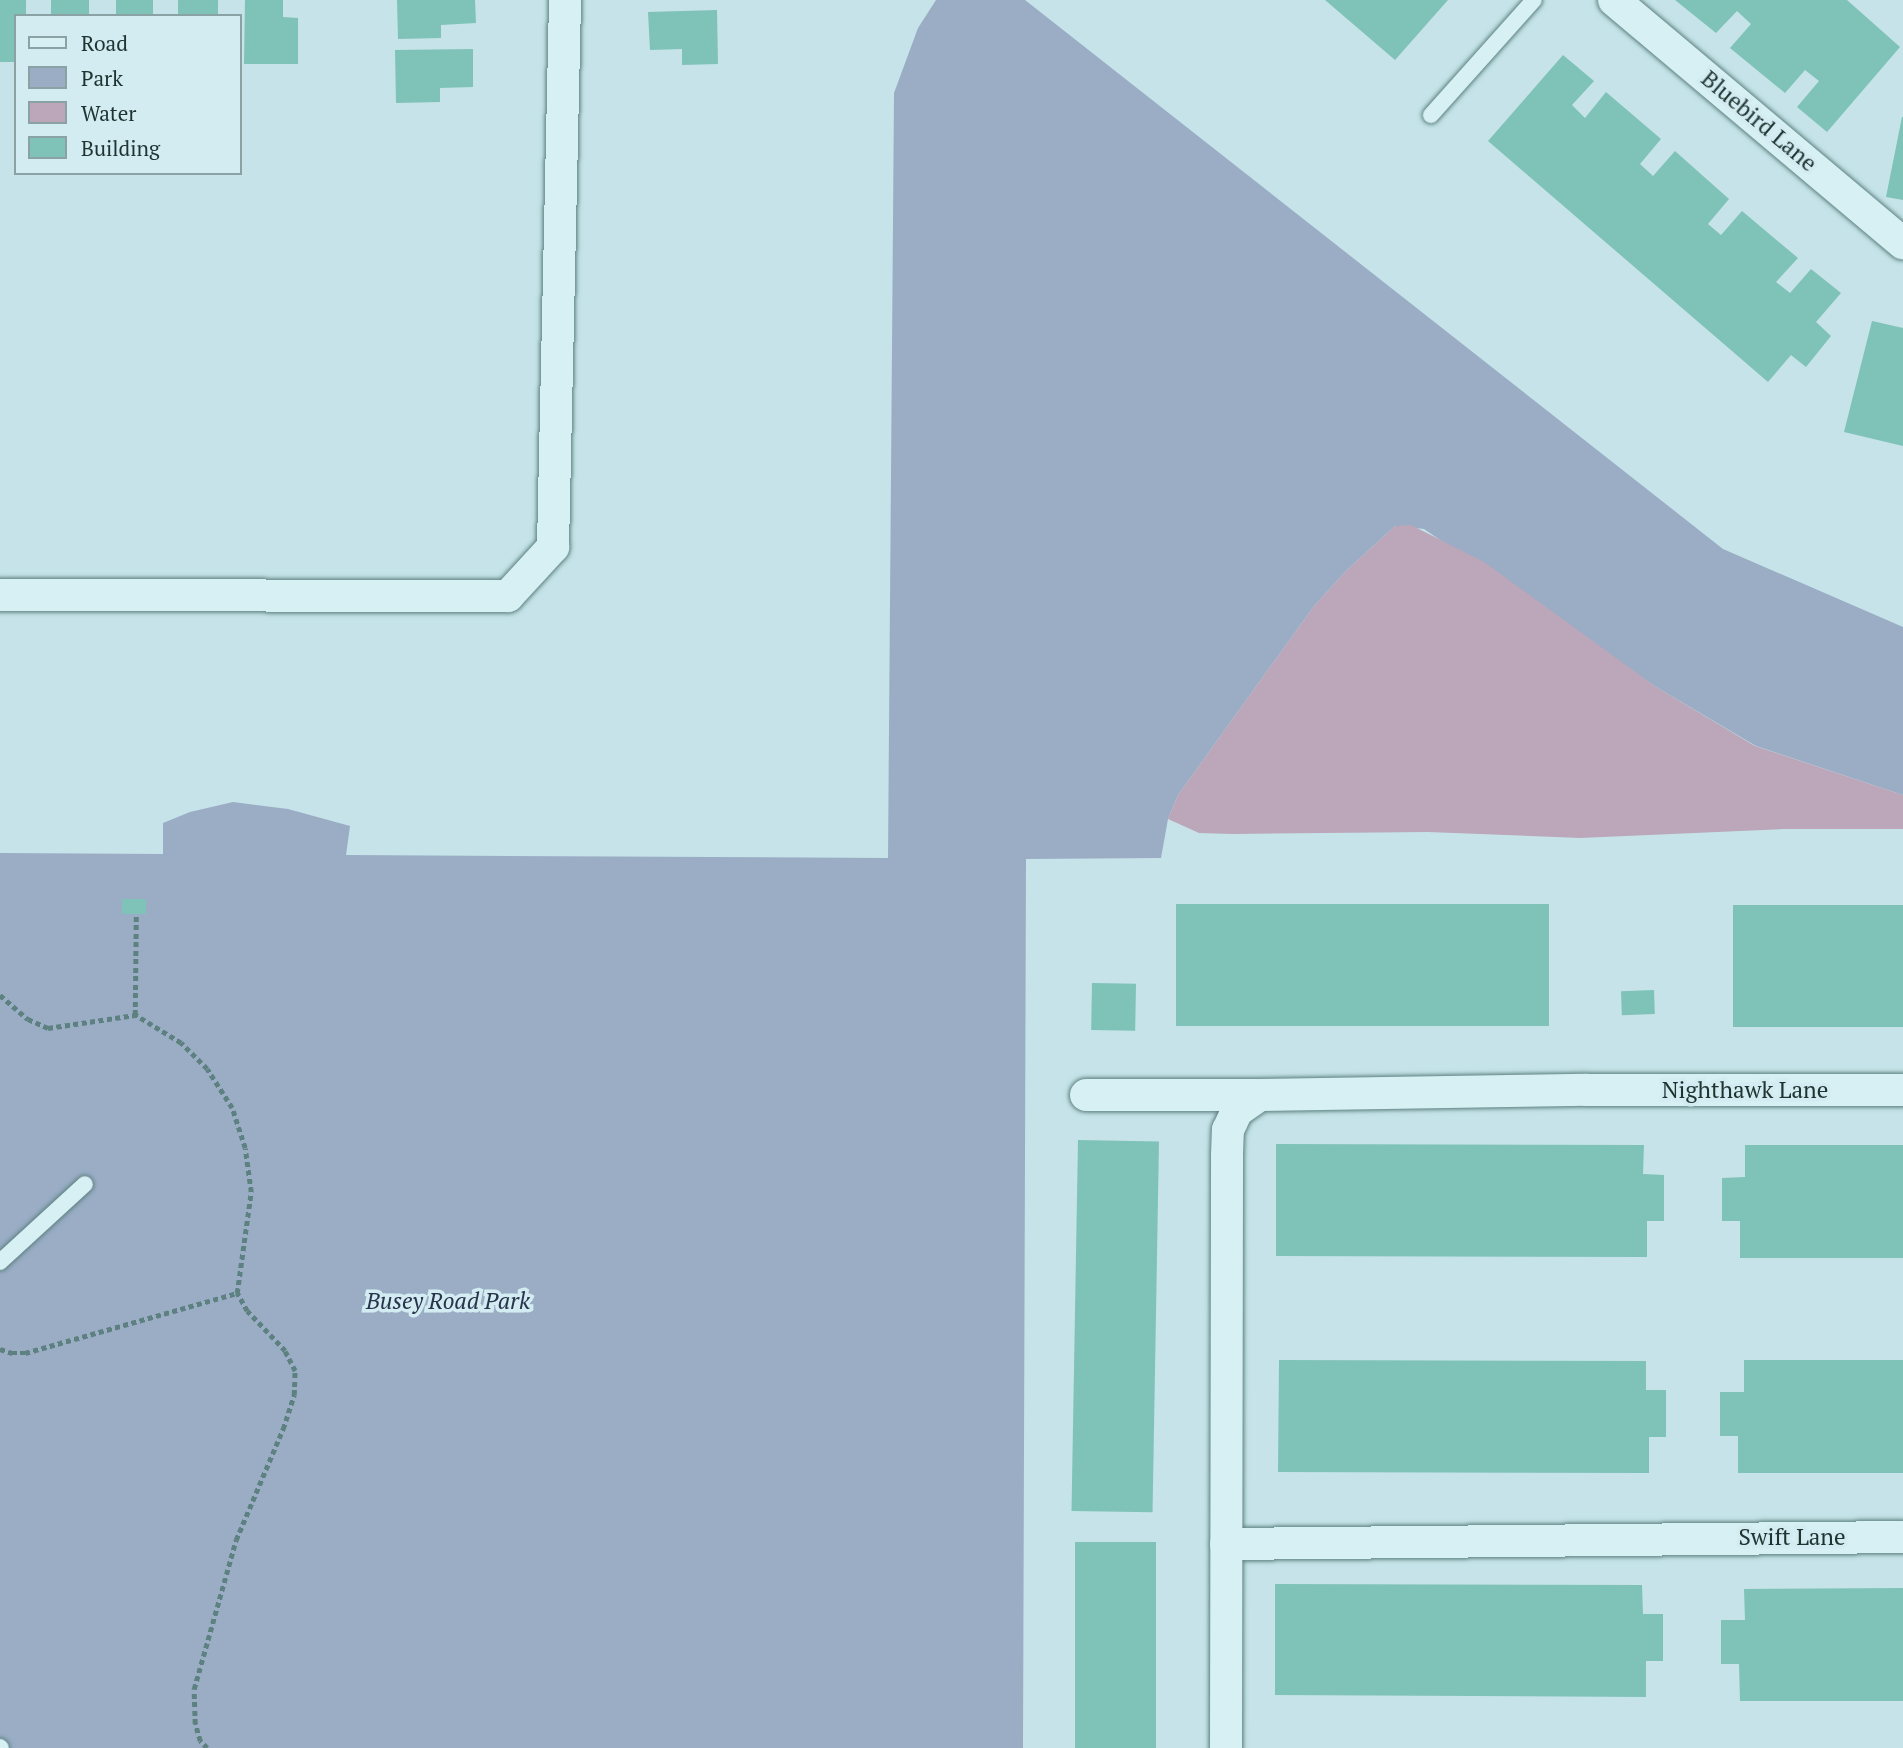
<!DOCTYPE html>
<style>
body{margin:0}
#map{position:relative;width:1903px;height:1748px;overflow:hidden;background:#c5e3e8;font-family:"PT Serif",serif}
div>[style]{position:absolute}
.green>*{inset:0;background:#9aadc5}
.water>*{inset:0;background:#bca6b9}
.building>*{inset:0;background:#7fc2b8;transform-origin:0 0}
.path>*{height:4.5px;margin-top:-2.25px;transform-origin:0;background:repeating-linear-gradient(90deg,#5d8180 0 5px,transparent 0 8.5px)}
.roads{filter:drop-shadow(0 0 2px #5d8180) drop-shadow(0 0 2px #5d8180)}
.service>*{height:16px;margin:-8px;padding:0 8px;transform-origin:8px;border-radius:8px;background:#d7f0f4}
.minor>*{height:32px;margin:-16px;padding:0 16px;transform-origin:16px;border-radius:16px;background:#d7f0f4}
span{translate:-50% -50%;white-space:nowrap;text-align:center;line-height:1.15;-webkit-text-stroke:7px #d3ecf1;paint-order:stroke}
.street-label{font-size:23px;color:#1f3331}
.park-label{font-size:23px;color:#28334c;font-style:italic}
.legend{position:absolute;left:14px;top:14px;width:228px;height:161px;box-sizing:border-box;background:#d3ecf1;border:2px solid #8ba2a4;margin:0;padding:9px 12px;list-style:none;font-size:21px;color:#1f3331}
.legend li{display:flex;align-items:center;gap:14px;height:35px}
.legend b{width:35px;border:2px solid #8ba2a4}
</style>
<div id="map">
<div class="green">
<i style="clip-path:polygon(936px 0,1025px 0,1723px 549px,1903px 627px,1903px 795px,1756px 746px,1656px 687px,1424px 529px,1395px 526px,1347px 570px,1314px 606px,1178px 795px,1168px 819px,1161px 858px,1026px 859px,1023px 1748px,0 1748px,0 853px,163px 854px,163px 823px,190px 812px,233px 802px,288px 809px,350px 826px,346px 855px,888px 858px,894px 93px,918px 28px)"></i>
</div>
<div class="water">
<i style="clip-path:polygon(1411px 525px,1484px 562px,1656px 687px,1755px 746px,1903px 795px,1903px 829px,1784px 829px,1580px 838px,1428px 832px,1233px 834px,1199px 833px,1168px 819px,1178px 795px,1314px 606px,1347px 570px,1395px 526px)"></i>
</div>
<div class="building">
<i style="clip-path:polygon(0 0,26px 0,26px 16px,16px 16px,16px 62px,0 62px)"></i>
<i style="left:51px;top:0;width:38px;height:16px"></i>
<i style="left:116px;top:0;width:37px;height:16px"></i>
<i style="left:178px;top:0;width:40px;height:16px"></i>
<i style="clip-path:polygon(245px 0,283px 0,283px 17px,298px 18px,298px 64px,244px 64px)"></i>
<i style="clip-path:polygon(397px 0,475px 0,476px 23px,441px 25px,441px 38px,398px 39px)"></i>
<i style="clip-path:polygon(1325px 0,1448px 0,1395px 60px)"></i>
<i style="clip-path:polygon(1675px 0,1847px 0,1900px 47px,1827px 132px,1797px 107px,1819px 81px,1805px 70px,1785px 93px,1730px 48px,1751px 24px,1737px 11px,1716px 33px)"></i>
<i style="clip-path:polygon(717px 10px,718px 64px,682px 65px,682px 49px,650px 50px,648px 12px)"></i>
<i style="clip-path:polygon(473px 49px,473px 87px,440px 88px,440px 102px,396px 103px,395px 50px)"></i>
<i style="clip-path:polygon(1563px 55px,1594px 81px,1572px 105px,1585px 118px,1606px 92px,1661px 139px,1640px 164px,1653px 176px,1675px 151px,1729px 199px,1708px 224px,1721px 235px,1742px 211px,1798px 258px,1776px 282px,1790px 293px,1811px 269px,1841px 293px,1816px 322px,1831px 336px,1806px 367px,1791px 355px,1768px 382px,1488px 141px)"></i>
<i style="clip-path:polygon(1902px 117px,1903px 117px,1903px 200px,1886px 197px)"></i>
<i style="clip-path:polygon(1872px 321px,1903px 328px,1903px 446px,1844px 432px)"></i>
<i style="left:146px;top:899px;width:15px;height:24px;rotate:90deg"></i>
<i style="left:1549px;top:904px;width:122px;height:373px;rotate:90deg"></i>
<i style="left:1733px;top:905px;width:170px;height:122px"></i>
<i style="left:1092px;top:983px;width:44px;height:47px;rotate:1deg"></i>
<i style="left:1654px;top:990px;width:24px;height:33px;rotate:88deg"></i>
<i style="left:1078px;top:1140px;width:81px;height:371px;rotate:1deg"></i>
<i style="clip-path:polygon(1276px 1144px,1644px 1145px,1643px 1174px,1664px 1175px,1664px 1221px,1647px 1221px,1647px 1257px,1276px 1256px)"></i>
<i style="clip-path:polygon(1745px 1145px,1903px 1145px,1903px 1258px,1740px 1258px,1740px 1221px,1722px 1221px,1722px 1178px,1745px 1177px)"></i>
<i style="clip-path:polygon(1279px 1360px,1646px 1361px,1646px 1390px,1666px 1390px,1666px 1437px,1649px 1437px,1649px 1473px,1278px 1472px)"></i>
<i style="clip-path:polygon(1744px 1360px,1903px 1360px,1903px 1473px,1738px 1473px,1738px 1436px,1720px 1436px,1720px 1392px,1744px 1392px)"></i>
<i style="left:1075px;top:1542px;width:81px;height:206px"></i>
<i style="clip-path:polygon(1275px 1584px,1642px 1585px,1643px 1614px,1663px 1614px,1663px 1661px,1646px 1661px,1646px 1697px,1275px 1695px)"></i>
<i style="clip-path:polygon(1903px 1588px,1903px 1701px,1740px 1701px,1739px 1664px,1721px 1664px,1721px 1620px,1745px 1620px,1744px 1589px)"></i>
</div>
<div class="path">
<i style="left:0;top:995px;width:37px;rotate:41deg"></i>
<i style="left:28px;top:1019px;width:22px;rotate:24deg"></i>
<i style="left:48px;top:1028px;width:88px;rotate:-8.5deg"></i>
<i style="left:0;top:1349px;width:13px;rotate:18deg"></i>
<i style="left:12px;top:1353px;width:13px"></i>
<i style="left:25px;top:1353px;width:220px;rotate:-15.8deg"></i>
<i style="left:237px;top:1293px;width:102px;rotate:-82.1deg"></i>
<i style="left:251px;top:1192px;width:44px;rotate:-97.8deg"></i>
<i style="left:245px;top:1148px;width:42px;rotate:-108deg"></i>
<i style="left:232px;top:1108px;width:46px;rotate:-122.7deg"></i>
<i style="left:207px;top:1069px;width:37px;rotate:-135deg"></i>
<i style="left:181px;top:1043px;width:54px;rotate:-148.7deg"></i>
<i style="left:135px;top:1015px;width:100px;rotate:-89.4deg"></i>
<i style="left:207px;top:1748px;width:10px;rotate:-135deg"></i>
<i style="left:200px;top:1741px;width:18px;rotate:-106deg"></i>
<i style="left:195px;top:1724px;width:35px;rotate:-92deg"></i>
<i style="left:194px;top:1689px;width:155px;rotate:-74.3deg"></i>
<i style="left:236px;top:1540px;width:121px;rotate:-67.1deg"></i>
<i style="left:283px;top:1429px;width:36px;rotate:-72deg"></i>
<i style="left:294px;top:1395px;width:24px;rotate:-88deg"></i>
<i style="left:295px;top:1371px;width:22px;rotate:-117deg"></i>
<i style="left:285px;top:1351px;width:55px;rotate:-133.5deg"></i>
<i style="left:247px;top:1311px;width:21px;rotate:-119deg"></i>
</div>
<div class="roads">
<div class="service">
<i style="left:1431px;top:115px;width:154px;rotate:-48.2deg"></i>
<i style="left:0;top:1262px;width:115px;rotate:-42.5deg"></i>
<i style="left:0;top:1747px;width:1px;rotate:45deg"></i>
</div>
<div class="minor">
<i style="left:1614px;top:0;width:378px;rotate:40.1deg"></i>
<i style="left:0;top:595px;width:508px;rotate:0.11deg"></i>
<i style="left:508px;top:596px;width:67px;rotate:-47.4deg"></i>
<i style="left:553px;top:547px;width:547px;rotate:-88.74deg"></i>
<i style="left:1086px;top:1095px;width:174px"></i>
<i style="left:1226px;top:1544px;width:677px;rotate:-0.59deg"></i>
<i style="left:1226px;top:1748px;width:593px;rotate:-89.9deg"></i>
<i style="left:1227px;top:1155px;width:25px;rotate:-88deg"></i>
<i style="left:1228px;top:1130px;width:21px;rotate:-65deg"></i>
<i style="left:1237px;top:1111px;width:28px;rotate:-35deg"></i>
<i style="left:1260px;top:1095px;width:327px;rotate:-0.9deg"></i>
<i style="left:1587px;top:1090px;width:316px"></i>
</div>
</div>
<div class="street-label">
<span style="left:1759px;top:121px;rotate:40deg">Bluebird Lane</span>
<span style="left:1745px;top:1090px">Nighthawk Lane</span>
<span style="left:1792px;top:1537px">Swift Lane</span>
</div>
<div class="park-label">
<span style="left:448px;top:1301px">Busey Road Park</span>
</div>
<ul class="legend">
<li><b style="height:9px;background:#d7f0f4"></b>Road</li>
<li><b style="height:19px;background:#9aadc5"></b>Park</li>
<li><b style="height:19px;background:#bca6b9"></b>Water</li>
<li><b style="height:19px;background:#7fc2b8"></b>Building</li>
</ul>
</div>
